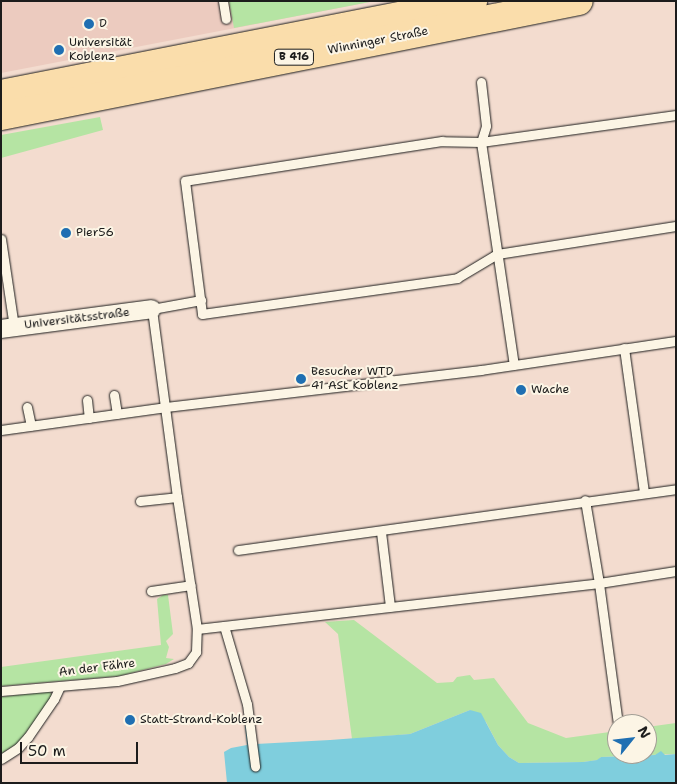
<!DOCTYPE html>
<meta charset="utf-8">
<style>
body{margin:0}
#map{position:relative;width:677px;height:784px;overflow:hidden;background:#f3dccf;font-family:"Shantell Sans",sans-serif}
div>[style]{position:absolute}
.built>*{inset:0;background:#eccbbf}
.green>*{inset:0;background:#b5e4a3}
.water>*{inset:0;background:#7fcedd}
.roads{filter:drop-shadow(0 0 1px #1c1c1c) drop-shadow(0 0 1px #1c1c1c)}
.lane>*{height:9px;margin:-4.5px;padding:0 4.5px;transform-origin:4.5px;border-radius:4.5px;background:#fcf5e5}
.street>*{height:18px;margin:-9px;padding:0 9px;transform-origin:9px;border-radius:9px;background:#fcf5e5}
.primary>*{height:28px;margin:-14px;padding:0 14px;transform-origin:14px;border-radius:14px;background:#faddab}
.dots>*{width:14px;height:14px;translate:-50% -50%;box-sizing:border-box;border:2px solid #fcf5e5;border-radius:50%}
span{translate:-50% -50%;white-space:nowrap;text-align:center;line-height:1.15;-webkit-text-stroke:4px #fcf5e5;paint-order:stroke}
.shield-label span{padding:1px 4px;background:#fcf5e5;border:1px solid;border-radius:4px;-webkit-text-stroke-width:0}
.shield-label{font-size:11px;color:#1c1c1c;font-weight:700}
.poi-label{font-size:12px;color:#1c1c1c}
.left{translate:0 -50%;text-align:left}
.street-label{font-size:12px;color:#1c1c1c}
.frame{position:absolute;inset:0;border:2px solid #1c1c1c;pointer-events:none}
.north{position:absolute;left:607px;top:714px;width:50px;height:50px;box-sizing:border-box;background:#fcf5e5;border:1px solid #a29e95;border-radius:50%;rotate:61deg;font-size:14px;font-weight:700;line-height:20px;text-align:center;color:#1c1c1c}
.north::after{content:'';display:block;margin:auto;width:18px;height:22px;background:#1f6fb2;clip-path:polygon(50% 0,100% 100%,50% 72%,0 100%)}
.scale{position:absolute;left:20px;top:742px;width:118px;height:22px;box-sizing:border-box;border:2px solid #1c1c1c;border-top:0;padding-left:6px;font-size:15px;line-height:18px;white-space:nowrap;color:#1c1c1c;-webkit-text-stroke:4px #fcf5e5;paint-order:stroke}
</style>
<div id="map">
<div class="built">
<i style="clip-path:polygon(1px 1px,375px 1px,1px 73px)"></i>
</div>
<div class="green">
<i style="clip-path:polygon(229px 1px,375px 1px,234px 28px)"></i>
<i style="clip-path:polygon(100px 117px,103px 130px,1px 158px,1px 135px)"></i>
<i style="clip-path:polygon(163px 595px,168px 595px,173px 634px,166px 641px,169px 647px,166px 658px,174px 659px,166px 664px,119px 676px,1px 686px,1px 667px,161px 645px,157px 599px)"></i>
<i style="clip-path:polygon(354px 620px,437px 683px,453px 682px,457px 677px,470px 675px,474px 680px,494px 678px,528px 723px,566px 738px,617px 731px,617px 754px,647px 754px,647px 727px,676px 723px,676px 754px,601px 757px,598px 760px,583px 762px,519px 763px,509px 757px,498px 745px,486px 722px,470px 710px,410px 734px,352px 739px,338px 634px,325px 622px)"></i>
<i style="clip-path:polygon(49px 691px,52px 695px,49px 702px,18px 743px,1px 754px,1px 697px)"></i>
</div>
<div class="water">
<i style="clip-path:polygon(470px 710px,481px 713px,498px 745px,509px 757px,519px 763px,583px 762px,597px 760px,601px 757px,655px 755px,661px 751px,665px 755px,676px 754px,676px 783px,227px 783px,224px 752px,231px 748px,247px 745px,245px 725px,256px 744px,330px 740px,410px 734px)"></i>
</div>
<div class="roads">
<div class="lane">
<i style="left:223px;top:1px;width:18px;rotate:81deg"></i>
<i style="left:481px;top:82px;width:44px;rotate:83.5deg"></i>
<i style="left:486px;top:126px;width:17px;rotate:107deg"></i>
<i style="left:481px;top:142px;width:225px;rotate:81.6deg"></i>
<i style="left:676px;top:115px;width:197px;rotate:172.1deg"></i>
<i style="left:481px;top:142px;width:39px;rotate:-179deg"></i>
<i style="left:442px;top:141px;width:260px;rotate:171.2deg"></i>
<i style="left:185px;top:181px;width:134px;rotate:82.7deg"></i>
<i style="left:202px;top:314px;width:258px;rotate:-8deg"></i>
<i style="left:457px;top:278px;width:47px;rotate:-31deg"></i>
<i style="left:497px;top:254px;width:181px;rotate:-8.9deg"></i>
<i style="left:1px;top:239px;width:89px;rotate:81.6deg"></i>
<i style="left:624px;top:348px;width:145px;rotate:82.1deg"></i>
<i style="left:114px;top:395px;width:19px;rotate:81deg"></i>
<i style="left:87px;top:400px;width:18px;rotate:84deg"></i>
<i style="left:27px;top:407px;width:19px;rotate:78deg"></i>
<i style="left:1px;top:430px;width:167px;rotate:-7.9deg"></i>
<i style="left:166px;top:407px;width:317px;rotate:-6.7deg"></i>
<i style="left:481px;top:370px;width:197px;rotate:-8.5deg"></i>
<i style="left:140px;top:501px;width:37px;rotate:-6deg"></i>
<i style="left:381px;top:532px;width:75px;rotate:83.1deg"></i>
<i style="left:238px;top:550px;width:442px;rotate:-7.9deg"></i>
<i style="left:151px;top:591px;width:40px;rotate:-8.5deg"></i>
<i style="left:224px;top:626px;width:81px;rotate:73.6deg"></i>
<i style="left:247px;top:704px;width:63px;rotate:82.6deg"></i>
<i style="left:197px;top:629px;width:405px;rotate:-6.5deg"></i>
<i style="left:599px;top:583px;width:84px;rotate:-99.6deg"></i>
<i style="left:1px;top:691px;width:116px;rotate:-4.9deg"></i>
<i style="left:117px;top:681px;width:59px;rotate:-12.6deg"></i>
<i style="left:175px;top:668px;width:14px;rotate:-21deg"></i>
<i style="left:188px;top:663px;width:14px;rotate:-54deg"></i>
<i style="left:196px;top:652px;width:23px;rotate:-88deg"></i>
<i style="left:197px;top:629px;width:134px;rotate:-98.6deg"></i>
<i style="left:177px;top:497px;width:190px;rotate:-97.6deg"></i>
<i style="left:152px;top:309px;width:50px;rotate:-10.4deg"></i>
<i style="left:618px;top:724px;width:142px;rotate:-97.7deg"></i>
<i style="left:599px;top:583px;width:78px;rotate:-8.9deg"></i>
<i style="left:1px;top:759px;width:20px;rotate:-33deg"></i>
<i style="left:18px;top:748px;width:15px;rotate:-48deg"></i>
<i style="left:28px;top:737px;width:46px;rotate:-55.6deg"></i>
<i style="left:54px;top:699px;width:14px;rotate:-65deg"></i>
</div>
<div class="street">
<i style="left:1px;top:329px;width:152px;rotate:-7.5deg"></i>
</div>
<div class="primary">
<i style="left:1px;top:94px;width:481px;rotate:-11.1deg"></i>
<i style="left:1px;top:116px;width:589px;rotate:-11.25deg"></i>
</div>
</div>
<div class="dots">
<i style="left:89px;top:24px;background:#1f6fb2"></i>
<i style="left:59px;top:50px;background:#1f6fb2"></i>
<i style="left:66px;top:233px;background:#1f6fb2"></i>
<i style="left:301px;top:379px;background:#1f6fb2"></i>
<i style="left:521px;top:390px;background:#1f6fb2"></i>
<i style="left:130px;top:720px;background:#1f6fb2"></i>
</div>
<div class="shield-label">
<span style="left:294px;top:57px">B 416</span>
</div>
<div class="poi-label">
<span class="left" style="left:99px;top:24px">D</span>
<span class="left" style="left:69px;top:50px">Universität<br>Koblenz</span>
<span class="left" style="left:76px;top:233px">Pier56</span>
<span class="left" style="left:311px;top:379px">Besucher WTD<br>41 ASt Koblenz</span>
<span class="left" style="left:531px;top:390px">Wache</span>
<span class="left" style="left:140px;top:720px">Statt-Strand-Koblenz</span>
</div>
<div class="street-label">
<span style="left:378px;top:41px;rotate:-11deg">Winninger Straße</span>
<span style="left:77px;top:319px;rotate:-7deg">Universitätsstraße</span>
<span style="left:97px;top:668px;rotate:-7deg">An der Fähre</span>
</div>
<div class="frame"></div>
<div class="north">N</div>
<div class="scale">50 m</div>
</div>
